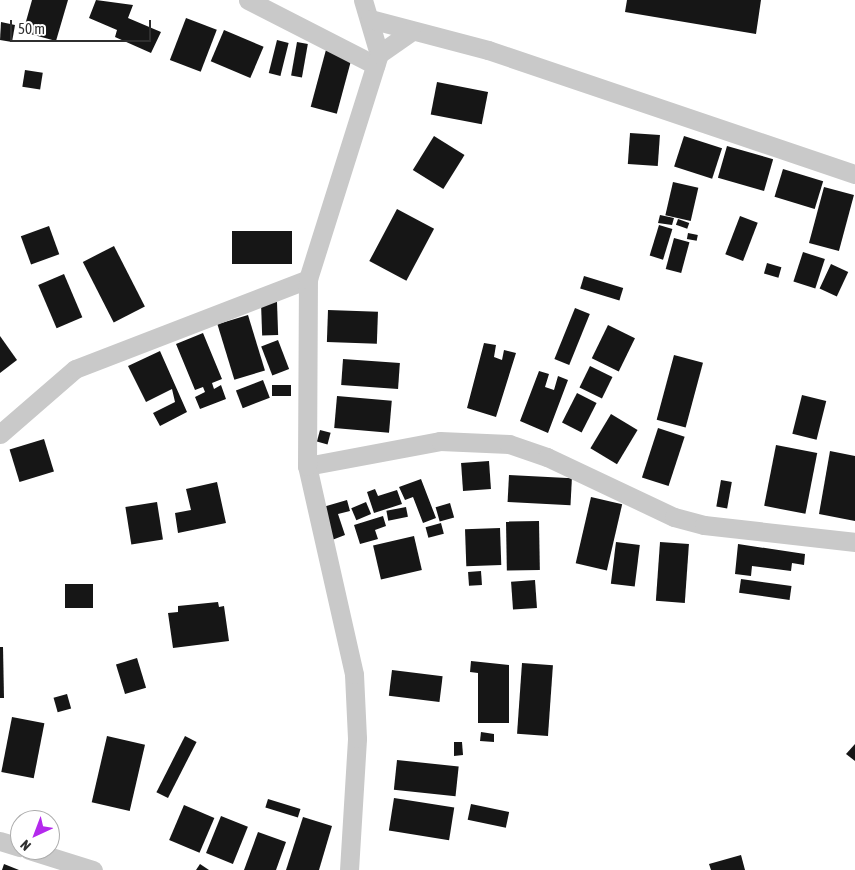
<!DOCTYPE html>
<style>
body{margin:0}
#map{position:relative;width:855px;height:870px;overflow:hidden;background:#fff;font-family:"Asap Condensed",sans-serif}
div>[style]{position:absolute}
.building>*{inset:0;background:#161616;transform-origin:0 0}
.minor>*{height:19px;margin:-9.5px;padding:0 9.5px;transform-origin:9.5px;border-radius:9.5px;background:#c9c9c9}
span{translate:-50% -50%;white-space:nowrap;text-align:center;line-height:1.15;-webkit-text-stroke:5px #fff;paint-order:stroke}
.north{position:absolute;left:10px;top:810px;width:50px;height:50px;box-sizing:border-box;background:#fff;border:1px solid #acacac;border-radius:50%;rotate:223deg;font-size:14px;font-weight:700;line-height:20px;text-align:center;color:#2f2f2f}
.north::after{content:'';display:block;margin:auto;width:18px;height:22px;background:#b429ed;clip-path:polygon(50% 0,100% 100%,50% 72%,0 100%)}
.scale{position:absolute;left:10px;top:20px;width:141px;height:22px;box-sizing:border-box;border:2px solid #2f2f2f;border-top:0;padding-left:6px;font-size:15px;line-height:18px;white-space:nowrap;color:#2f2f2f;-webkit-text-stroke:4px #fff;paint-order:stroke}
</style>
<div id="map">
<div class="building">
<i style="clip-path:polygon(32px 0,68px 0,56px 41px,23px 32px)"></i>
<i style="clip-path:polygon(96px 0,133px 5px,128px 18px,161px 32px,151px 53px,115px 37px,117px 30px,89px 18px)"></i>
<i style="clip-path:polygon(627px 0,761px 0,756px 34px,625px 12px)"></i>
<i style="left:186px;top:18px;width:33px;height:45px;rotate:21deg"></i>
<i style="clip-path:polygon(1px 22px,15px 25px,12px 42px,0 40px)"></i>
<i style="left:224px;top:30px;width:43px;height:34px;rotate:23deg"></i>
<i style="left:277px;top:40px;width:12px;height:34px;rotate:14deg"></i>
<i style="left:297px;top:42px;width:11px;height:34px;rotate:10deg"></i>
<i style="left:327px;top:46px;width:27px;height:63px;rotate:15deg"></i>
<i style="left:25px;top:70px;width:18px;height:17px;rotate:9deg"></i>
<i style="left:437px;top:82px;width:52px;height:33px;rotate:11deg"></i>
<i style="left:630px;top:133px;width:30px;height:31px;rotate:4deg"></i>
<i style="left:434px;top:136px;width:36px;height:40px;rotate:32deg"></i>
<i style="left:684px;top:136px;width:40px;height:32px;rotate:18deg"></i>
<i style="left:727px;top:146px;width:48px;height:33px;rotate:16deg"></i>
<i style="left:783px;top:169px;width:42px;height:29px;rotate:17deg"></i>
<i style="left:673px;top:182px;width:26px;height:34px;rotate:13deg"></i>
<i style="left:824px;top:187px;width:31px;height:58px;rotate:15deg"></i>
<i style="left:397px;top:209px;width:42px;height:59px;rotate:28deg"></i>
<i style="clip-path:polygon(660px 215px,674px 218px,672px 225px,658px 223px)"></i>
<i style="left:740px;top:216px;width:19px;height:41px;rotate:21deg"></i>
<i style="left:678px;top:219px;width:12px;height:6px;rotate:20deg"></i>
<i style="left:659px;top:225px;width:14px;height:32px;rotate:17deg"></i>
<i style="left:49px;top:226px;width:30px;height:30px;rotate:70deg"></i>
<i style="left:232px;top:231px;width:60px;height:33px"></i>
<i style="left:688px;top:233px;width:10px;height:6px;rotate:11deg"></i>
<i style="left:674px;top:238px;width:16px;height:32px;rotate:15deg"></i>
<i style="left:114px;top:246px;width:68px;height:35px;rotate:63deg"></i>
<i style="left:803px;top:252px;width:23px;height:31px;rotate:18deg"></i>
<i style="left:767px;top:263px;width:15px;height:11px;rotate:16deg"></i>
<i style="left:831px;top:264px;width:19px;height:27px;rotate:25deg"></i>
<i style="left:64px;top:274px;width:47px;height:28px;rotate:67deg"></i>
<i style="left:584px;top:276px;width:41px;height:13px;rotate:17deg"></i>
<i style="left:277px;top:302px;width:33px;height:16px;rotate:88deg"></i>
<i style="left:575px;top:308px;width:16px;height:55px;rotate:22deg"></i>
<i style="left:328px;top:310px;width:50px;height:32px;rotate:2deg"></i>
<i style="left:248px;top:315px;width:58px;height:32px;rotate:73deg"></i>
<i style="left:608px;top:325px;width:30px;height:37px;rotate:26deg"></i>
<i style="clip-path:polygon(203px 333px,222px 379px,212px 383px,214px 389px,221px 385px,226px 399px,200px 409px,195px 397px,205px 392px,203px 387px,195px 390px,176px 344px)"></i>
<i style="clip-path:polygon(0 336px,17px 360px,0 373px)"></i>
<i style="left:278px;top:340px;width:31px;height:18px;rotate:69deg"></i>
<i style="clip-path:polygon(484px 343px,496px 345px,494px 357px,502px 360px,504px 350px,516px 353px,496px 417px,467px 408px)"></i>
<i style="clip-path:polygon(160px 351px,187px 412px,160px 426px,153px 413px,175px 402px,172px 389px,146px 402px,128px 366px)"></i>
<i style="left:674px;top:355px;width:30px;height:67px;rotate:15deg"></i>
<i style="left:343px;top:359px;width:57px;height:26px;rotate:4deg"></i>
<i style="left:590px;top:366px;width:25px;height:24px;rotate:26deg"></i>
<i style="clip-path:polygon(539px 371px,549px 374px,545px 387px,554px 390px,558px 376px,568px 380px,548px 433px,520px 421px)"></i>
<i style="left:263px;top:380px;width:19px;height:29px;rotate:69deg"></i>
<i style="left:291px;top:385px;width:11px;height:19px;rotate:90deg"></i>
<i style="left:577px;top:393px;width:22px;height:33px;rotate:27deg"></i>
<i style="left:802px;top:395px;width:25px;height:40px;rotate:14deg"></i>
<i style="left:337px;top:396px;width:55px;height:32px;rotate:5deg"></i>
<i style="left:611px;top:414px;width:31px;height:40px;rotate:31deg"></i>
<i style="left:658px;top:428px;width:28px;height:52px;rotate:18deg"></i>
<i style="left:320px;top:430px;width:11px;height:12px;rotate:15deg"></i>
<i style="left:44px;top:439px;width:34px;height:36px;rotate:73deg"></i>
<i style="left:776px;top:445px;width:42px;height:62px;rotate:11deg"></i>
<i style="clip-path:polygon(830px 451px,855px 456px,855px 521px,819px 514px)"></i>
<i style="left:489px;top:461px;width:28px;height:28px;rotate:86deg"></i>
<i style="left:509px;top:475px;width:63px;height:27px;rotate:3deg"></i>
<i style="clip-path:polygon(421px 479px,436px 518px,423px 523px,413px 497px,405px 500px,399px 487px)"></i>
<i style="left:721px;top:480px;width:11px;height:27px;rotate:10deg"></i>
<i style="clip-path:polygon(217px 482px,226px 523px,178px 533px,175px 513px,191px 510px,186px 489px)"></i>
<i style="clip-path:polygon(375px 489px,378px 496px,397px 490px,402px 504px,374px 513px,367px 492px)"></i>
<i style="left:591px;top:497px;width:32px;height:68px;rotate:13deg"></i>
<i style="clip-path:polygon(347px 500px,350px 511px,338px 514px,345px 535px,332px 540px,323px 507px)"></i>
<i style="left:157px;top:502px;width:38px;height:32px;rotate:81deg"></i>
<i style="left:366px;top:502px;width:13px;height:16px;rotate:67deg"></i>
<i style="left:450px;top:503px;width:15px;height:15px;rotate:74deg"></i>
<i style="left:406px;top:507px;width:10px;height:20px;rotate:79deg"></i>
<i style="clip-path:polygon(383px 516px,386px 526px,375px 530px,378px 539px,360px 544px,354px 525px)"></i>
<i style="left:539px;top:521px;width:49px;height:33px;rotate:89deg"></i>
<i style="left:441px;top:523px;width:11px;height:16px;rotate:75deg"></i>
<i style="left:500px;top:528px;width:37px;height:35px;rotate:88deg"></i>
<i style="left:414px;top:536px;width:35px;height:42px;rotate:77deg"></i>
<i style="left:616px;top:542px;width:24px;height:42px;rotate:7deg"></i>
<i style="left:660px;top:542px;width:29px;height:59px;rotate:4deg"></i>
<i style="clip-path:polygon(738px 544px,805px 554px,804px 565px,792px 563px,791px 571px,752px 566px,751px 576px,735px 574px)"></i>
<i style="left:481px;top:571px;width:14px;height:13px;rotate:86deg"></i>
<i style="left:741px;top:579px;width:51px;height:14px;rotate:8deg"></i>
<i style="left:535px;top:580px;width:28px;height:24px;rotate:86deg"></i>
<i style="left:65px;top:584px;width:28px;height:24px"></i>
<i style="clip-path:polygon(218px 602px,219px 607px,224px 606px,229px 641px,173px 648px,168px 613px,178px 612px,178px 606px)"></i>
<i style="clip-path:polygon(0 647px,3px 647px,4px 698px,0 698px)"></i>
<i style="left:137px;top:658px;width:31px;height:22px;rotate:73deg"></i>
<i style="clip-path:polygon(471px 661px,509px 665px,509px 723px,478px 723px,478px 673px,470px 672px)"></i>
<i style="left:522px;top:663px;width:31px;height:71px;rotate:4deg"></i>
<i style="left:392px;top:670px;width:51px;height:26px;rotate:7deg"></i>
<i style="left:67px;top:694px;width:15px;height:14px;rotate:74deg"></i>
<i style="left:12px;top:717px;width:33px;height:56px;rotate:11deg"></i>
<i style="clip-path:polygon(481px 732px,494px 734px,494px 742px,480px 741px)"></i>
<i style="left:107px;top:736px;width:39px;height:68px;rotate:13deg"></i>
<i style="left:185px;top:736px;width:13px;height:63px;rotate:27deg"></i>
<i style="clip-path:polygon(454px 742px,462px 742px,463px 755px,454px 756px)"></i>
<i style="clip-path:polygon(855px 744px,855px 761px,846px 754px)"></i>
<i style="left:397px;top:760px;width:62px;height:30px;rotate:6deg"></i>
<i style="left:394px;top:798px;width:61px;height:33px;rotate:9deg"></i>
<i style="left:268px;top:799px;width:34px;height:9px;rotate:17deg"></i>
<i style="left:471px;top:804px;width:39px;height:16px;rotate:12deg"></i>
<i style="left:184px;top:805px;width:33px;height:38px;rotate:23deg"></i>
<i style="left:221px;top:816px;width:29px;height:40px;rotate:22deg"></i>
<i style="clip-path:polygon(303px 817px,332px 826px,319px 870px,286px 870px)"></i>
<i style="clip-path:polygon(258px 832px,286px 842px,276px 870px,244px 870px)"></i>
<i style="clip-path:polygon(741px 855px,745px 870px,711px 870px,709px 864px)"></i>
<i style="clip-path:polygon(4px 864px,19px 870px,2px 870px)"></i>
<i style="clip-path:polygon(200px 864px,209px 870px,196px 870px)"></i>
</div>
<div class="minor">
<i style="left:248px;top:0;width:143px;rotate:27.1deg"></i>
<i style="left:363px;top:0;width:56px;rotate:73.5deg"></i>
<i style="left:370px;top:19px;width:122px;rotate:14.7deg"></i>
<i style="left:488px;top:50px;width:387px;rotate:18.7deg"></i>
<i style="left:0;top:434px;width:99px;rotate:-40.9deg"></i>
<i style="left:75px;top:369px;width:250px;rotate:-21.1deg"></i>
<i style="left:307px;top:466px;width:135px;rotate:-10.6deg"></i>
<i style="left:440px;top:441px;width:69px;rotate:2.5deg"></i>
<i style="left:509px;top:444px;width:40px;rotate:18.9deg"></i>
<i style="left:547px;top:457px;width:140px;rotate:25.3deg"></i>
<i style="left:674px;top:517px;width:31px;rotate:15deg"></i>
<i style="left:704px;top:525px;width:152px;rotate:6.4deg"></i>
<i style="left:0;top:841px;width:21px;rotate:17deg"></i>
<i style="left:29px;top:850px;width:67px;rotate:17.4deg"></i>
<i style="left:349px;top:870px;width:132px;rotate:-86.5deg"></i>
<i style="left:357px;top:738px;width:64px;rotate:-92.7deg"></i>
<i style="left:354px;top:674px;width:213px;rotate:-102.7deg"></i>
<i style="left:307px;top:466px;width:187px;rotate:-89.7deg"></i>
<i style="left:308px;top:279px;width:236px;rotate:-72.5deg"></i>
<i style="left:379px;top:54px;width:39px;rotate:-35deg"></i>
</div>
<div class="north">N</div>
<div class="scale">50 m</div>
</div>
